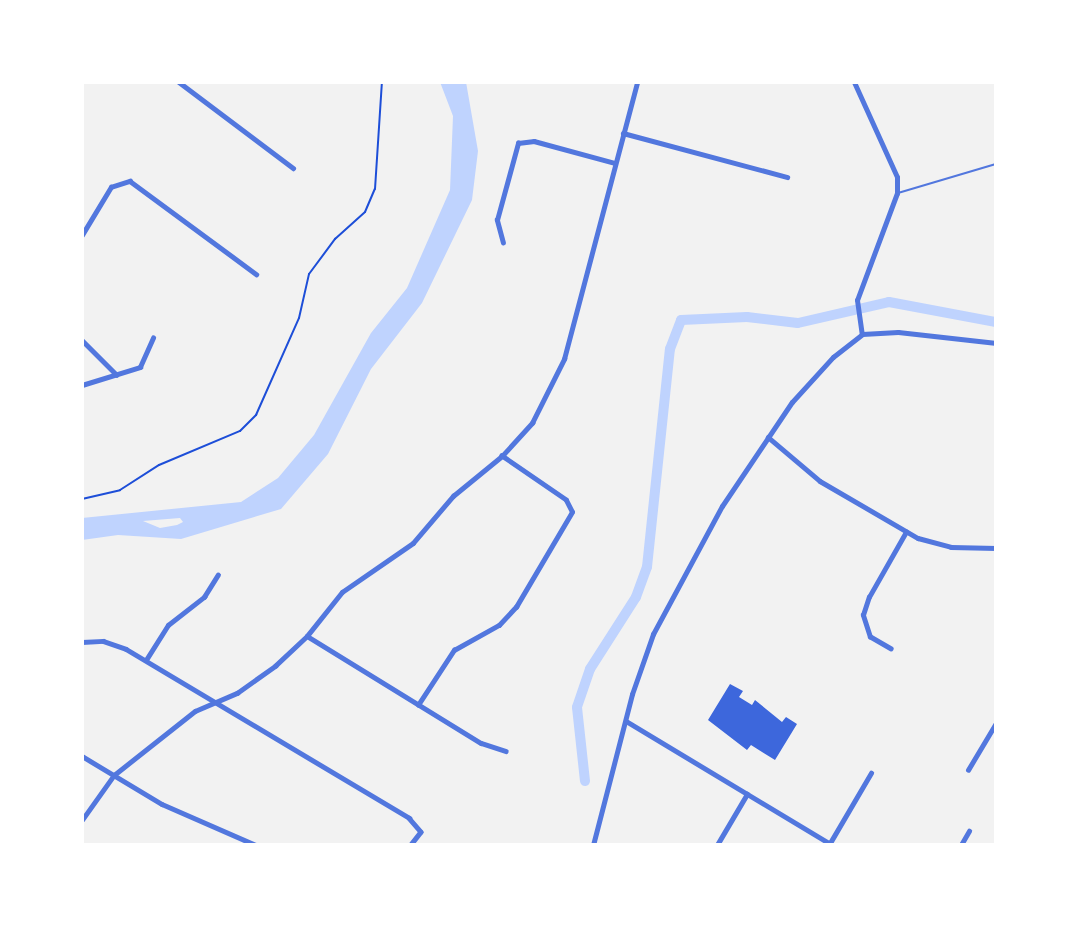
<!DOCTYPE html>
<style>
body{margin:0}
#map{position:relative;width:1078px;height:927px;overflow:hidden;background:#f2f2f2;font-family:"Times New Roman",serif}
div>[style]{position:absolute}
.water>*{inset:0;background:#bfd3fe}
.canal>*{height:10px;margin:-5px;padding:0 5px;transform-origin:5px;border-radius:5px;background:#bfd3fe}
.building>*{inset:0;background:#3d67dc}
.path>*{height:2px;margin:-1px;padding:0 1px;transform-origin:1px;border-radius:1px;background:#1d4ed8}
.service>*{height:2px;margin:-1px;padding:0 1px;transform-origin:1px;border-radius:1px;background:#5277de}
.minor>*{height:4.5px;margin:-2.25px;padding:0 2.25px;transform-origin:2.25px;border-radius:2.25px;background:#5277de}
.tertiary>*{height:5px;margin:-2.5px;padding:0 2.5px;transform-origin:2.5px;border-radius:2.5px;background:#5277de}
span{translate:-50% -50%;white-space:nowrap;text-align:center;line-height:1.15;-webkit-text-stroke:7px #fff;paint-order:stroke}
.frame{position:absolute;inset:0;border:84px solid #fff;pointer-events:none}
</style>
<div id="map">
<div class="water">
<i style="clip-path:polygon(evenodd,440px 82px,466px 82px,478px 151px,472px 200px,422px 303px,371px 369px,328px 454px,281px 509px,181px 539px,118px 535px,82px 540px,82px 518px,241px 502px,278px 478px,314px 435px,371px 333px,407px 288px,450px 190px,453px 116px,440px 82px,180px 518px,183px 522px,177px 525px,160px 528px,143px 521px,180px 518px)"></i>
</div>
<div class="canal">
<i style="left:585px;top:781px;width:74px;rotate:-96.2deg"></i>
<i style="left:577px;top:707px;width:40px;rotate:-71.1deg"></i>
<i style="left:590px;top:669px;width:85px;rotate:-57.4deg"></i>
<i style="left:636px;top:597px;width:32px;rotate:-70deg"></i>
<i style="left:647px;top:567px;width:219px;rotate:-84deg"></i>
<i style="left:670px;top:349px;width:31px;rotate:-69deg"></i>
<i style="left:681px;top:320px;width:66px;rotate:-2.6deg"></i>
<i style="left:747px;top:317px;width:51px;rotate:6.7deg"></i>
<i style="left:798px;top:323px;width:93px;rotate:-13deg"></i>
<i style="left:889px;top:302px;width:109px;rotate:10.6deg"></i>
</div>
<div class="building">
<i style="clip-path:polygon(730px 684px,743px 691px,739px 697px,752px 705px,755px 700px,782px 722px,786px 717px,797px 724px,775px 760px,751px 745px,747px 750px,708px 720px)"></i>
</div>
<div class="path">
<i style="left:82px;top:499px;width:39px;rotate:-13deg"></i>
<i style="left:120px;top:490px;width:46px;rotate:-32.7deg"></i>
<i style="left:159px;top:465px;width:88px;rotate:-22.8deg"></i>
<i style="left:240px;top:431px;width:23px;rotate:-45deg"></i>
<i style="left:256px;top:415px;width:106px;rotate:-66.1deg"></i>
<i style="left:299px;top:318px;width:45px;rotate:-77.2deg"></i>
<i style="left:309px;top:274px;width:44px;rotate:-53.4deg"></i>
<i style="left:335px;top:239px;width:40px;rotate:-42deg"></i>
<i style="left:365px;top:212px;width:25px;rotate:-67deg"></i>
<i style="left:375px;top:189px;width:107px;rotate:-86.3deg"></i>
</div>
<div class="service">
<i style="left:898px;top:193px;width:102px;rotate:-16.5deg"></i>
</div>
<div class="minor">
<i style="left:179px;top:82px;width:143px;rotate:37deg"></i>
<i style="left:623px;top:133px;width:170px;rotate:15deg"></i>
<i style="left:82px;top:235px;width:56px;rotate:-58.9deg"></i>
<i style="left:111px;top:187px;width:20px;rotate:-18deg"></i>
<i style="left:130px;top:181px;width:157px;rotate:36.4deg"></i>
<i style="left:503px;top:243px;width:24px;rotate:-105deg"></i>
<i style="left:497px;top:220px;width:80px;rotate:-74.7deg"></i>
<i style="left:518px;top:143px;width:16px;rotate:-7deg"></i>
<i style="left:534px;top:141px;width:84px;rotate:15.2deg"></i>
<i style="left:82px;top:340px;width:49px;rotate:45deg"></i>
<i style="left:82px;top:385px;width:61px;rotate:-17.2deg"></i>
<i style="left:140px;top:367px;width:32px;rotate:-66deg"></i>
<i style="left:768px;top:437px;width:68px;rotate:40.2deg"></i>
<i style="left:820px;top:481px;width:113px;rotate:30.2deg"></i>
<i style="left:918px;top:538px;width:34px;rotate:15deg"></i>
<i style="left:951px;top:547px;width:45px;rotate:1.3deg"></i>
<i style="left:307px;top:636px;width:204px;rotate:31.6deg"></i>
<i style="left:481px;top:743px;width:26px;rotate:18deg"></i>
<i style="left:82px;top:642px;width:21px;rotate:-3deg"></i>
<i style="left:103px;top:641px;width:24px;rotate:19deg"></i>
<i style="left:126px;top:649px;width:330px;rotate:30.8deg"></i>
<i style="left:409px;top:818px;width:18px;rotate:49deg"></i>
<i style="left:421px;top:832px;width:16px;rotate:128deg"></i>
<i style="left:891px;top:649px;width:24px;rotate:-150deg"></i>
<i style="left:870px;top:637px;width:23px;rotate:-108deg"></i>
<i style="left:863px;top:615px;width:19px;rotate:-72deg"></i>
<i style="left:869px;top:597px;width:75px;rotate:-60.4deg"></i>
<i style="left:146px;top:660px;width:41px;rotate:-57.8deg"></i>
<i style="left:168px;top:625px;width:46px;rotate:-37.9deg"></i>
<i style="left:204px;top:597px;width:26px;rotate:-58deg"></i>
<i style="left:418px;top:705px;width:66px;rotate:-56.8deg"></i>
<i style="left:454px;top:650px;width:51px;rotate:-29.1deg"></i>
<i style="left:499px;top:625px;width:25px;rotate:-47deg"></i>
<i style="left:516px;top:607px;width:110px;rotate:-59.5deg"></i>
<i style="left:572px;top:512px;width:13px;rotate:-117deg"></i>
<i style="left:566px;top:500px;width:78px;rotate:-145.5deg"></i>
<i style="left:626px;top:721px;width:240px;rotate:31deg"></i>
<i style="left:82px;top:756px;width:93px;rotate:31deg"></i>
<i style="left:162px;top:804px;width:103px;rotate:23.6deg"></i>
<i style="left:968px;top:770px;width:55px;rotate:-59.2deg"></i>
<i style="left:82px;top:820px;width:55px;rotate:-54.6deg"></i>
<i style="left:114px;top:775px;width:103px;rotate:-38.3deg"></i>
<i style="left:195px;top:711px;width:46px;rotate:-23.2deg"></i>
<i style="left:237px;top:693px;width:47px;rotate:-35.4deg"></i>
<i style="left:275px;top:666px;width:44px;rotate:-43.2deg"></i>
<i style="left:307px;top:636px;width:56px;rotate:-51.5deg"></i>
<i style="left:342px;top:592px;width:86px;rotate:-34.6deg"></i>
<i style="left:413px;top:543px;width:62px;rotate:-49.6deg"></i>
<i style="left:453px;top:496px;width:63px;rotate:-39.2deg"></i>
<i style="left:502px;top:456px;width:45px;rotate:-47.7deg"></i>
<i style="left:532px;top:423px;width:72px;rotate:-63.4deg"></i>
<i style="left:564px;top:359px;width:286px;rotate:-75.2deg"></i>
<i style="left:830px;top:843px;width:81px;rotate:-59.6deg"></i>
<i style="left:717px;top:845px;width:59px;rotate:-59.5deg"></i>
<i style="left:961px;top:845px;width:16px;rotate:-60deg"></i>
</div>
<div class="tertiary">
<i style="left:854px;top:82px;width:104px;rotate:65.6deg"></i>
<i style="left:897px;top:177px;width:16px;rotate:90deg"></i>
<i style="left:897px;top:193px;width:114px;rotate:110.5deg"></i>
<i style="left:857px;top:300px;width:34px;rotate:82deg"></i>
<i style="left:593px;top:845px;width:156px;rotate:-75.5deg"></i>
<i style="left:632px;top:694px;width:64px;rotate:-70.7deg"></i>
<i style="left:653px;top:634px;width:145px;rotate:-61.7deg"></i>
<i style="left:722px;top:506px;width:125px;rotate:-56.1deg"></i>
<i style="left:792px;top:402px;width:61px;rotate:-47.7deg"></i>
<i style="left:833px;top:357px;width:37px;rotate:-38deg"></i>
<i style="left:862px;top:334px;width:36px;rotate:-3deg"></i>
<i style="left:898px;top:332px;width:99px;rotate:6.4deg"></i>
</div>
<div class="frame"></div>
</div>
